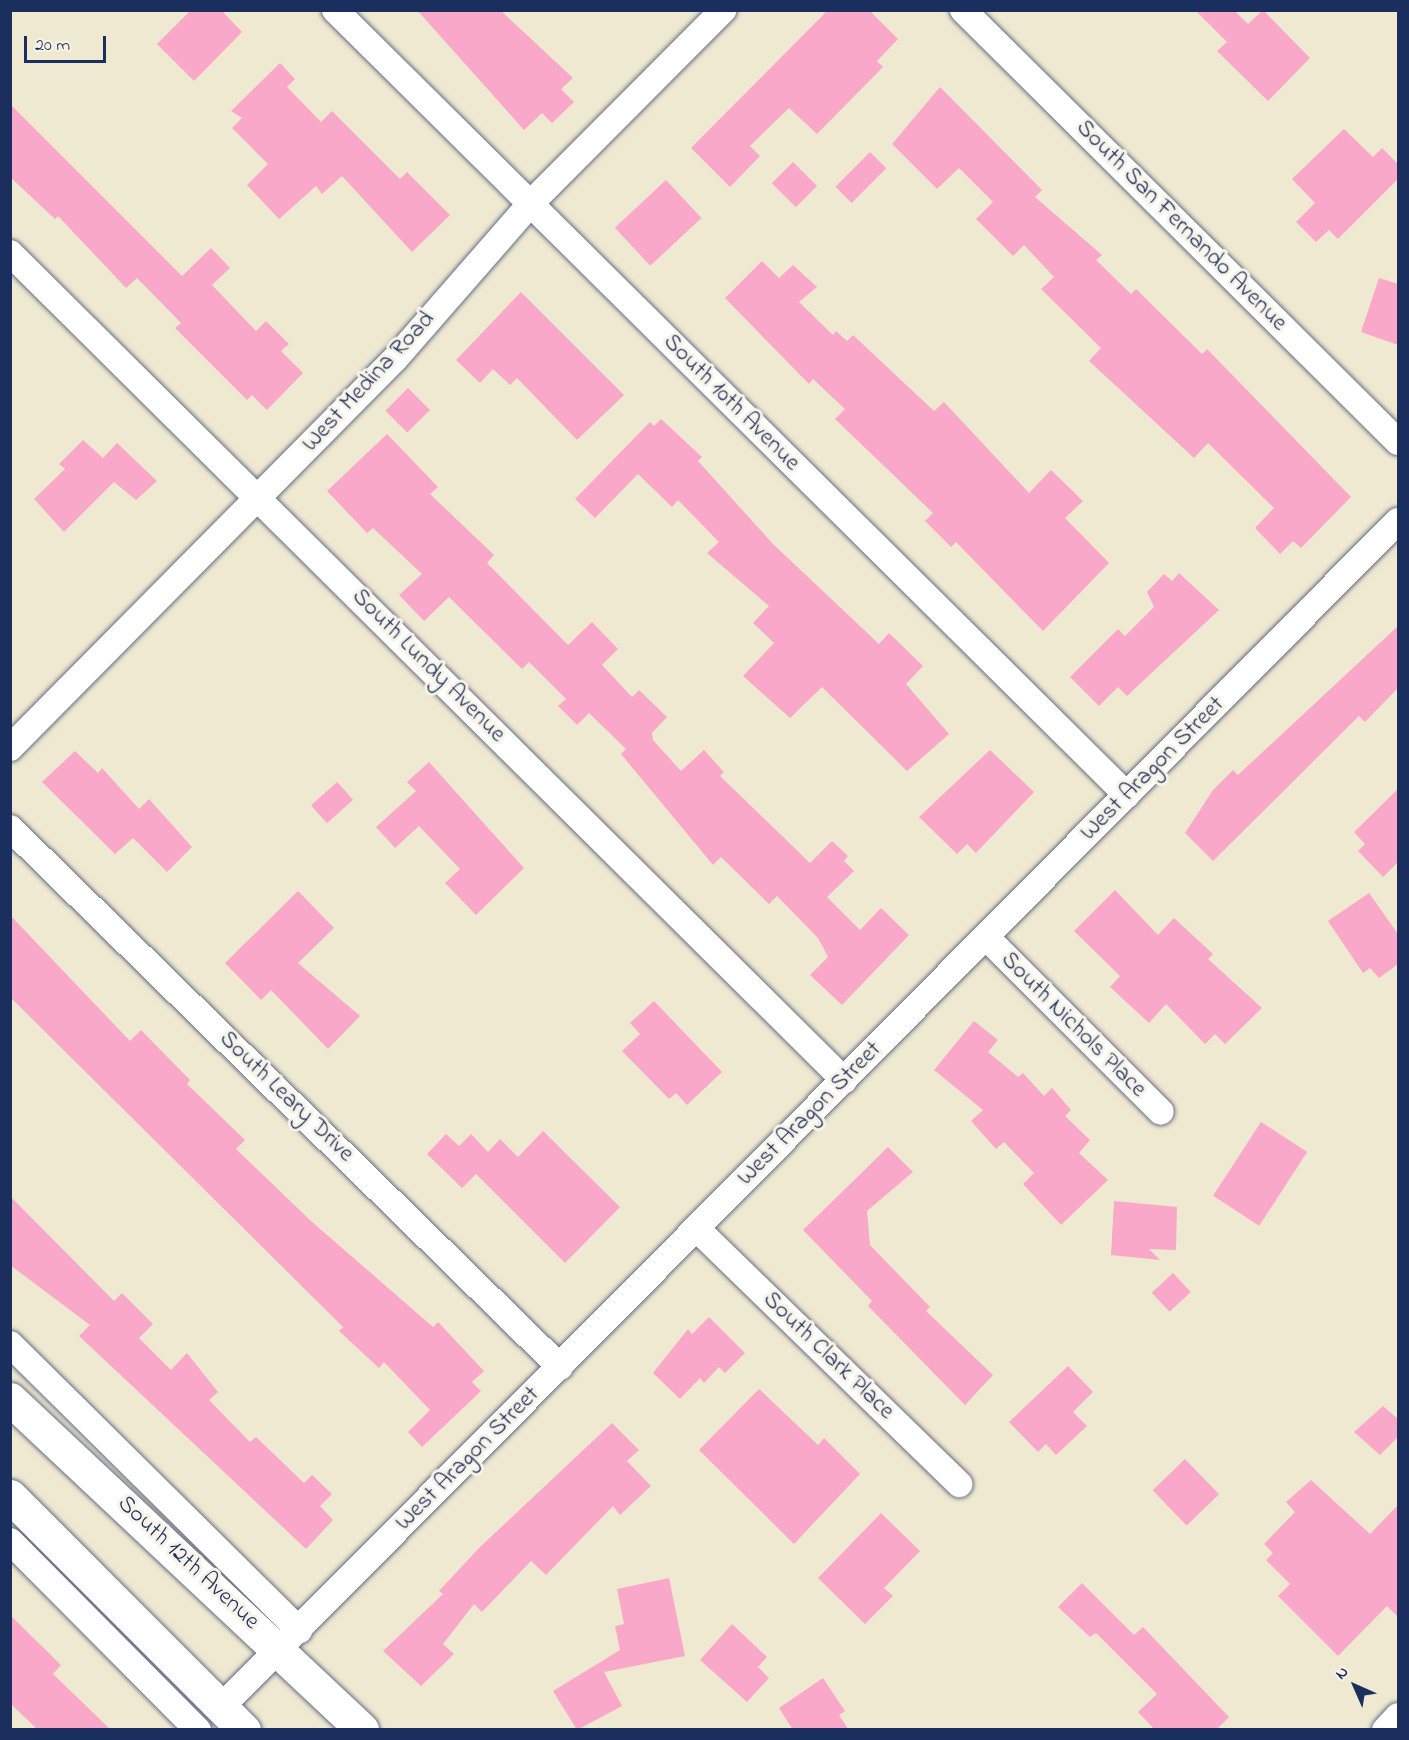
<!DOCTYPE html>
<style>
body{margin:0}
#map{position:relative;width:1409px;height:1740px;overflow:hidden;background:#f0e9d1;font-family:"Indie Flower",sans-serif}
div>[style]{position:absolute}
.building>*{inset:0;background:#faa8c9;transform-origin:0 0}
.roads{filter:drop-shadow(0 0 2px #667086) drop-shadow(0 0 2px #667086)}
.minor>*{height:26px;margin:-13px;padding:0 13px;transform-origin:13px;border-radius:13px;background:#fff}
.tertiary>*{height:33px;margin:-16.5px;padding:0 16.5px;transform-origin:16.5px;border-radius:16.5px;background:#fff}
span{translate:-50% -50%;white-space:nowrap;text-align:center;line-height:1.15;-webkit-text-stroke:6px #f7f3e8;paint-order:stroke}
.street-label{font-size:24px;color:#1b2f5e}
.frame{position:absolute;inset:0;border:12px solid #1b2f5e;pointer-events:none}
.north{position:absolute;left:1325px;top:1656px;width:60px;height:60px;-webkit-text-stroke:4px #f7f3e8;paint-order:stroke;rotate:315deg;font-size:16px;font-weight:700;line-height:24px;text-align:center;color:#1b2f5e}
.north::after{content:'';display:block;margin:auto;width:21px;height:27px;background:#1b2f5e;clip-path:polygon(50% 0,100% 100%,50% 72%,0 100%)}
.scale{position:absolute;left:24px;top:36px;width:82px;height:27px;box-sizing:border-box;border:3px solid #1b2f5e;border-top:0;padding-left:8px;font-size:18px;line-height:21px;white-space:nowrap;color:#1b2f5e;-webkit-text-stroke:4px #f7f3e8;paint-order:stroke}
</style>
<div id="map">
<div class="building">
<i style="clip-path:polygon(191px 10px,221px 10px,242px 32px,194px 81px,157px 44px)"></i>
<i style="clip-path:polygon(417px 10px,500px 10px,573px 78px,561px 89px,574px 102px,552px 123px,542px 113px,524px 130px)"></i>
<i style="clip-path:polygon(828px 10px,869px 10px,898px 39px,877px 61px,883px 67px,817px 134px,789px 108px,750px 146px,760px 156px,730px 187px,691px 148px)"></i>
<i style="clip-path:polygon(1195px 10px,1234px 10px,1248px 24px,1263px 10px,1310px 58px,1268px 101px,1217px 51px,1227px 42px)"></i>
<i style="clip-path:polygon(280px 63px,295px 79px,287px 87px,321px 122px,332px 111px,400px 179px,407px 172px,450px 215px,412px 252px,342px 176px,322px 194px,316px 186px,279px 219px,247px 185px,268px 164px,232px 128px,242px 118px,231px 111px)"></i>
<i style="clip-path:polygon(940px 87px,1042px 190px,1035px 197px,1102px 255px,1096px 260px,1131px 294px,1136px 289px,1202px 354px,1207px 349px,1351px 497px,1301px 548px,1293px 541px,1280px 554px,1255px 528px,1274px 508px,1208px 443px,1194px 458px,1089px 361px,1101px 348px,1041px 289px,1054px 277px,1024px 245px,1013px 256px,976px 219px,993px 202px,959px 168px,937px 189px,892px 144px)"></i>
<i style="clip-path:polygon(10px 104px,182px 276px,211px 248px,230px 268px,212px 285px,256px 331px,266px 321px,289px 344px,281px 351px,303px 373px,267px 410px,252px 395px,247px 400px,175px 328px,181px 323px,137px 278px,126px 288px,58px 216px,55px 219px,10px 177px)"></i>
<i style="clip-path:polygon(1344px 129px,1373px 157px,1382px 148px,1398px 164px,1398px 179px,1338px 239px,1329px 230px,1316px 242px,1296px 222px,1315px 203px,1292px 179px)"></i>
<i style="left:870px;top:152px;width:23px;height:49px;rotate:45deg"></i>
<i style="left:793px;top:162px;width:34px;height:30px;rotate:45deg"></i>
<i style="left:666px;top:180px;width:52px;height:70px;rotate:47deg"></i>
<i style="clip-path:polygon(762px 261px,779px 278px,793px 265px,817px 287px,799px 302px,833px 335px,836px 331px,847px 341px,853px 335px,934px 411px,944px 402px,1029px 493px,1051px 470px,1083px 501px,1065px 518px,1109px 563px,1043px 631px,956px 542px,951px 547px,925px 521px,933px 513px,835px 419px,845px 409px,813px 379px,809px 384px,725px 298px)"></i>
<i style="clip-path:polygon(1379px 278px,1398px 284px,1398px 345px,1361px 332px)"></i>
<i style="clip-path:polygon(521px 292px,624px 395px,577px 440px,517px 378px,510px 385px,493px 369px,480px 383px,456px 360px)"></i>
<i style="left:408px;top:388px;width:31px;height:32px;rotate:45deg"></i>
<i style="clip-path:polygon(661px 419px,702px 457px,698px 461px,773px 544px,879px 644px,889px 633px,923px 666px,906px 684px,949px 734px,907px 771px,822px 687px,790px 718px,743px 676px,774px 643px,753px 623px,769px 606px,707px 553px,719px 542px,678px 500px,672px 507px,638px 474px,595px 518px,575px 499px,650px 422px,654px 426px)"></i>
<i style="clip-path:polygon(387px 434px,438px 487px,430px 494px,494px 555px,487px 563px,568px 645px,592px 622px,618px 649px,602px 665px,632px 697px,639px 690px,667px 717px,652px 733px,653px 740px,681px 771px,704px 750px,724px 772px,720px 776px,810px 863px,832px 841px,848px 856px,844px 861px,854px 871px,827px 897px,860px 930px,881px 908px,909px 935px,842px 1005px,810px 975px,828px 957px,818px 938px,777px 896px,769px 904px,721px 857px,713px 865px,621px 754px,626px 749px,589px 713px,577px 725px,558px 706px,566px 699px,529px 662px,522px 669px,449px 597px,424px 621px,399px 595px,422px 574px,373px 528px,367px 533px,327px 491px)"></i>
<i style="clip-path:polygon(83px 440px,103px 458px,117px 443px,157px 481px,136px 500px,114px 482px,64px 532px,34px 499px,65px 469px,59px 464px)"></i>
<i style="clip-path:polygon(1179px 573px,1219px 610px,1127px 696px,1118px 687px,1099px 706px,1070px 677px,1118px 629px,1125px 636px,1154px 607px,1147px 592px,1164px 574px,1172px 581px)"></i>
<i style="clip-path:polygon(1398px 626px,1398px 688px,1365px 722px,1359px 716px,1213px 861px,1185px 833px,1213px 790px,1233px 770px,1238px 775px)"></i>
<i style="clip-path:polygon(990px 750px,1034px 792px,976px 853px,967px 844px,957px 854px,919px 817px)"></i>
<i style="clip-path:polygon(75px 751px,98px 773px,102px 768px,139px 809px,149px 799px,192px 847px,167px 872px,133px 838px,115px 854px,42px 782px)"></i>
<i style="clip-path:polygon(429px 762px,524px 868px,476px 915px,445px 883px,460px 869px,419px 826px,395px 848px,376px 827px,416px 791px,407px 782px)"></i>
<i style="left:337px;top:782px;width:24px;height:35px;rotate:48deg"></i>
<i style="clip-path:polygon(1398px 789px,1398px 862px,1383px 877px,1358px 851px,1365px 844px,1354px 832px)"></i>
<i style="clip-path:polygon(1115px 890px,1158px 935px,1174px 918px,1213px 954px,1208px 959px,1262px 1008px,1225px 1044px,1215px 1034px,1205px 1044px,1166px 1004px,1149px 1023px,1110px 987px,1120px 976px,1074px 931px)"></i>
<i style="clip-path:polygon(298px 891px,334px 928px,298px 963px,360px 1016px,328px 1049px,271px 990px,261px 1000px,225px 963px)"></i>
<i style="clip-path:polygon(1369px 893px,1398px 934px,1398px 964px,1379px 978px,1370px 968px,1363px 973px,1328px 921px)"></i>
<i style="clip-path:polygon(10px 915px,130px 1041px,141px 1030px,190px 1080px,187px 1084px,245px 1140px,236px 1149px,311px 1221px,433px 1327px,438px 1322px,484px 1371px,472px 1382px,481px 1391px,422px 1447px,408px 1432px,430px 1410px,384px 1362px,379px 1368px,339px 1331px,343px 1327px,10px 997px)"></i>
<i style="clip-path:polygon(654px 1001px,722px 1072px,687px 1105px,676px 1093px,669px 1099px,622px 1051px,640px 1034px,630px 1023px)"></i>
<i style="clip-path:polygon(974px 1021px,998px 1040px,988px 1052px,1018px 1077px,1023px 1073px,1044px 1096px,1052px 1088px,1071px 1110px,1065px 1116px,1090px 1140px,1079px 1153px,1108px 1180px,1061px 1225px,1023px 1184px,1034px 1173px,1004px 1142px,996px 1149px,971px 1121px,983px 1110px,934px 1070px)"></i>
<i style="left:1261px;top:1122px;width:55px;height:88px;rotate:33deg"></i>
<i style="clip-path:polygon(543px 1131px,620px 1207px,565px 1263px,476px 1174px,462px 1188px,427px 1154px,446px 1134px,459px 1146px,471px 1134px,488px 1152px,500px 1139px,518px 1157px)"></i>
<i style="clip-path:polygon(888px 1147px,913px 1172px,867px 1211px,870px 1245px,930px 1307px,926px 1311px,993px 1375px,965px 1405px,868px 1306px,872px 1301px,803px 1230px)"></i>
<i style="clip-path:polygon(10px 1196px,114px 1301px,122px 1293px,153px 1324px,139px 1338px,171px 1370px,187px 1353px,218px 1392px,209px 1400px,250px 1442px,256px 1437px,304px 1483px,312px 1475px,332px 1494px,320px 1506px,333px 1520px,306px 1549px,79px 1336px,90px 1325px,10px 1265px)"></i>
<i style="clip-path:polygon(1114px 1201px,1177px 1207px,1176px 1250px,1149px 1249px,1160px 1260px,1111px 1255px)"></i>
<i style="left:1173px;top:1273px;width:26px;height:29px;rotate:47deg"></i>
<i style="clip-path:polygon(709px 1317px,745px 1353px,725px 1373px,719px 1367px,704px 1383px,700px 1378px,680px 1399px,653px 1373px,688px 1329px,692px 1334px)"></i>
<i style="clip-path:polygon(1068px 1366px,1093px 1392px,1073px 1412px,1087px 1426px,1056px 1455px,1046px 1444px,1038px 1452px,1009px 1422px)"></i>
<i style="clip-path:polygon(759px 1389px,818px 1445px,824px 1438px,860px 1474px,794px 1544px,699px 1450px)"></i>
<i style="clip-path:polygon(1383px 1406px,1398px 1419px,1398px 1437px,1380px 1455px,1354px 1432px)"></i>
<i style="clip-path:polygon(612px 1423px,639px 1450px,627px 1461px,651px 1486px,620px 1515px,613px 1506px,546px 1575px,531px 1561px,482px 1612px,474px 1604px,443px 1644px,454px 1654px,421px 1686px,383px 1651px,443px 1594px,439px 1591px,478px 1549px)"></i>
<i style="left:1185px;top:1459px;width:49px;height:45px;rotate:46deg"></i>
<i style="clip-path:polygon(1311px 1480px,1370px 1534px,1398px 1505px,1398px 1617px,1387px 1606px,1338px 1656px,1278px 1596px,1290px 1584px,1266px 1560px,1273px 1553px,1264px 1544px,1295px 1512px,1286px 1502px)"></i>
<i style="clip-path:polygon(881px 1513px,920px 1551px,884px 1588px,893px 1596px,865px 1624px,818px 1578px)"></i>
<i style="clip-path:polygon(669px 1578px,685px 1656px,604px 1672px,622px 1706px,577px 1730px,553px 1691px,620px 1650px,615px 1626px,624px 1624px,617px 1589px)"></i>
<i style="clip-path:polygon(1082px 1583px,1134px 1635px,1143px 1627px,1229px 1717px,1216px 1730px,1155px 1730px,1138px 1712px,1157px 1694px,1096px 1633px,1090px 1637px,1058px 1607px)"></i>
<i style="clip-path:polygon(10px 1615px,61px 1665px,53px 1674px,111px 1730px,38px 1730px,10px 1703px)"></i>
<i style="clip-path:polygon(732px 1624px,767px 1657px,758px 1667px,769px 1678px,747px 1702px,700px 1660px)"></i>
<i style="clip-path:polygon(823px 1678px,845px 1711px,839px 1715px,849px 1730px,793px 1730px,779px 1708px)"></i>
</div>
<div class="roads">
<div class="minor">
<i style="left:335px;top:10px;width:1115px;rotate:44.75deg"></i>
<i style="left:963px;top:10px;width:613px;rotate:44.8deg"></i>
<i style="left:10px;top:253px;width:1175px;rotate:44.76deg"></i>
<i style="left:10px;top:748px;width:547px;rotate:-45.3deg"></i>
<i style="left:395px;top:359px;width:206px;rotate:-48.9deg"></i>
<i style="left:530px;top:204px;width:274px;rotate:-45.1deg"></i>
<i style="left:10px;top:828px;width:770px;rotate:44.42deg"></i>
<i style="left:986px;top:937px;width:247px;rotate:45deg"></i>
<i style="left:697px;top:1229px;width:366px;rotate:44.2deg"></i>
<i style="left:10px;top:1344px;width:407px;rotate:44.7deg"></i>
<i style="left:10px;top:1541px;width:267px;rotate:45.2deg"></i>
<i style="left:221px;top:1707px;width:1671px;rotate:-45.22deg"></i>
<i style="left:1385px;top:1730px;width:19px;rotate:-47deg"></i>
</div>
<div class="tertiary">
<i style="left:10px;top:1399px;width:483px;rotate:43.2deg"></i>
<i style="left:10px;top:1496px;width:331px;rotate:45deg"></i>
</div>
</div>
<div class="street-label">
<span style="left:1181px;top:226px;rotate:45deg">South San Fernando Avenue</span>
<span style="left:369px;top:382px;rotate:-47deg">West Medina Road</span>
<span style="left:731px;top:403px;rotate:45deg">South 10th Avenue</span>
<span style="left:428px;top:666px;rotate:45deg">South Lundy Avenue</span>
<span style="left:1153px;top:769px;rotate:-45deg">West Aragon Street</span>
<span style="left:1073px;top:1025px;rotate:45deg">South Nichols Place</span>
<span style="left:286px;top:1097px;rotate:44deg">South Leary Drive</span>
<span style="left:810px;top:1114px;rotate:-45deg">West Aragon Street</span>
<span style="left:828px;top:1356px;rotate:44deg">South Clark Place</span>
<span style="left:468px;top:1459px;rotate:-45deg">West Aragon Street</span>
<span style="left:188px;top:1563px;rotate:43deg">South 12th Avenue</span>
</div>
<div class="frame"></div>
<div class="north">N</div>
<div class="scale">20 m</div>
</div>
